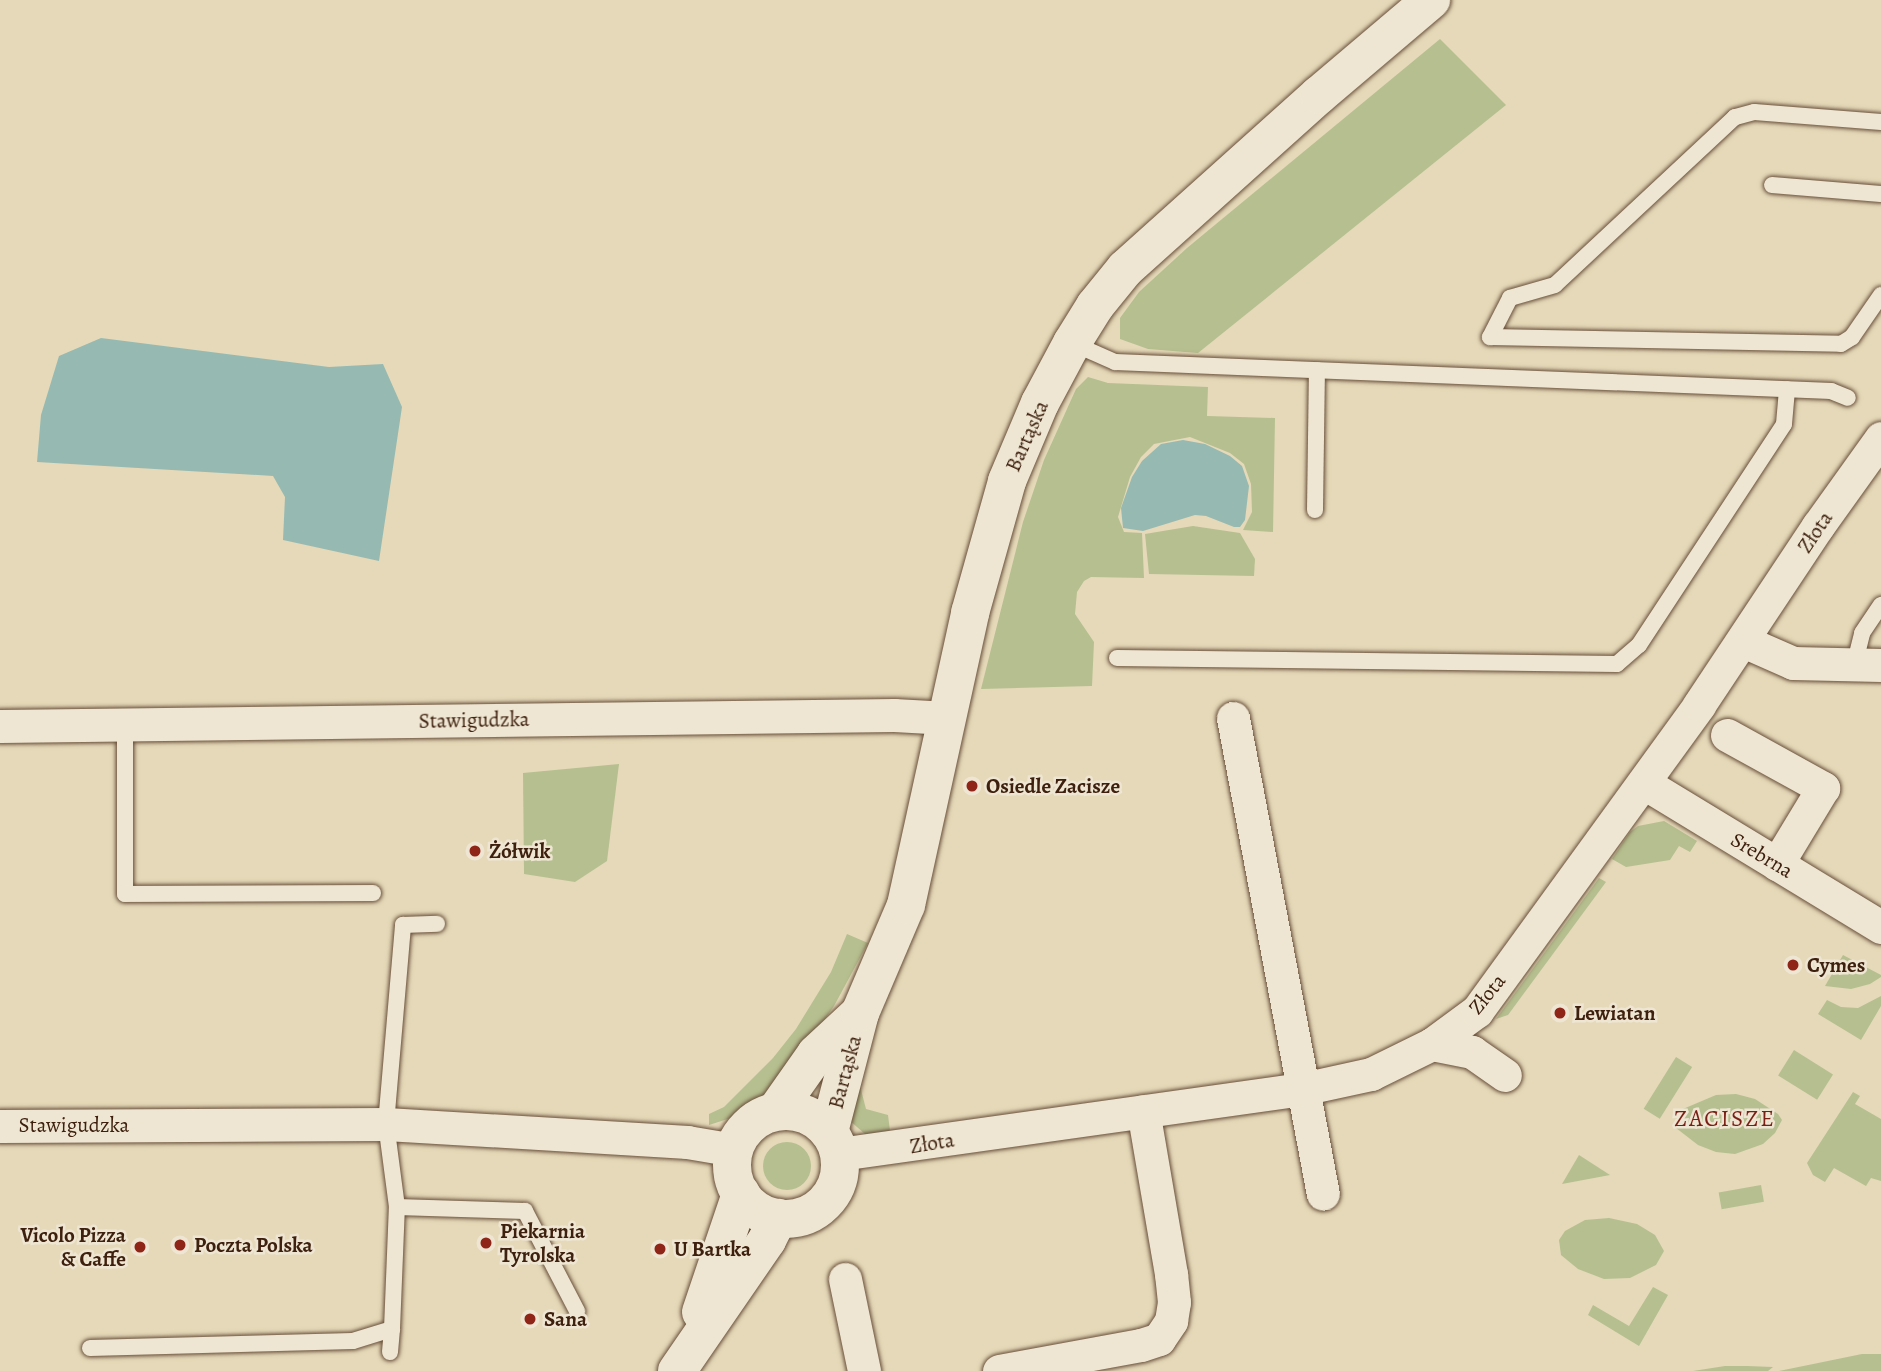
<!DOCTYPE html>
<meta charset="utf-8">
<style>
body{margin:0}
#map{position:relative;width:1881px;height:1371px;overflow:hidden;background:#e5d9b9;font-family:Alegreya,serif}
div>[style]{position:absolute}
.green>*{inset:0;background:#b6bf8f;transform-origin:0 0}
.round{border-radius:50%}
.water>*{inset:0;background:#96bab1}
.roads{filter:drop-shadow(0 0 2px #684e39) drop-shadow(0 0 2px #684e39)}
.service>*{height:16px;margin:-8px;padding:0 8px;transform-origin:8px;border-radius:8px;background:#eee6d2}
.minor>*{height:33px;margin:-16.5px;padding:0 16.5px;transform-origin:16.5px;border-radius:16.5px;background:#eee6d2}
.tertiary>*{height:38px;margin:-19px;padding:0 19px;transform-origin:19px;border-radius:19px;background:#eee6d2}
.tertiary>.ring{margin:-19px;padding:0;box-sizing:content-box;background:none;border:38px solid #eee6d2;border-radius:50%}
.dots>*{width:19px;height:19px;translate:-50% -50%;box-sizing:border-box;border:4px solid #eee6d2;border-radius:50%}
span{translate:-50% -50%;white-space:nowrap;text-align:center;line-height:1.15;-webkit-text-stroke:5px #eee6d2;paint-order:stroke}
.street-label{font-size:21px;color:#3e200e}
.poi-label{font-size:21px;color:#3e200e;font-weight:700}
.left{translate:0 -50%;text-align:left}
.right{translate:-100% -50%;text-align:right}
.neighbourhood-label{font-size:23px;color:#7a1f14;letter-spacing:2px}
</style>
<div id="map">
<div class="green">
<i style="clip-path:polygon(1440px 39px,1506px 105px,1198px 353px,1148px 349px,1120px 339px,1120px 318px,1139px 292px,1187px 248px)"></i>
<i style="clip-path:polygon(1088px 377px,1108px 383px,1208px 387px,1207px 416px,1275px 418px,1273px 532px,1243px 530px,1252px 512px,1251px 484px,1244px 464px,1230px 453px,1190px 437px,1154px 444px,1141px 457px,1130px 477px,1118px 517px,1124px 532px,1142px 533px,1144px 578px,1091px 577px,1084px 581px,1077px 592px,1075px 614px,1094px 642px,1092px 686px,981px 689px,1023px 522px,1044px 460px,1076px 389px)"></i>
<i style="clip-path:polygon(1193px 526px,1240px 533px,1255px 559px,1254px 576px,1149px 574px,1145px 534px)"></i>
<i style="clip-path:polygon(619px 764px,607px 861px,575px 882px,524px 874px,523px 773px)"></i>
<i style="clip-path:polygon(1664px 821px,1697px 841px,1690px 852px,1679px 846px,1670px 860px,1626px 867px,1612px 859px,1630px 832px,1638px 826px)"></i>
<i style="clip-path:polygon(1599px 878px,1606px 882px,1508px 1015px,1496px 1019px)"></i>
<i style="clip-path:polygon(847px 934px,868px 943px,834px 1006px,795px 1062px,767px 1097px,740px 1115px,709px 1125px,709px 1114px,724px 1107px,773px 1058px,796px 1029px,831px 972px)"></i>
<i style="clip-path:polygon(1843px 955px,1881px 975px,1881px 977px,1870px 984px,1851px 989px,1825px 986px)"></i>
<i style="clip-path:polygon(1881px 996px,1881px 1006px,1861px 1040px,1818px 1014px,1827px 1000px,1841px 1007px,1858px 1008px)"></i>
<i style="left:1794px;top:1050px;width:46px;height:30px;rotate:32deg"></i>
<i style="left:1676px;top:1057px;width:19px;height:61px;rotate:32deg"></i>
<i style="clip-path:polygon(860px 1086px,866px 1109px,888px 1115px,891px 1139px,865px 1134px,849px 1120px)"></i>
<i style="clip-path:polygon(1853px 1092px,1860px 1096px,1855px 1104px,1881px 1119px,1881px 1181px,1871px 1178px,1866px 1186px,1834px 1168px,1825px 1182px,1813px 1175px,1807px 1163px)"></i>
<i style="clip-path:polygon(1736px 1094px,1755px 1099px,1778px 1114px,1782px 1120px,1775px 1133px,1763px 1144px,1735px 1154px,1716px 1152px,1698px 1145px,1676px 1128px,1676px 1117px,1683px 1109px,1716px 1095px)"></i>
<i class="round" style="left:763px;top:1142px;width:48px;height:48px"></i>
<i style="clip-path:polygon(1579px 1155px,1610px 1175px,1562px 1184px)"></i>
<i style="left:1761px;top:1185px;width:17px;height:43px;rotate:80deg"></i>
<i style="clip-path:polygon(1609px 1218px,1637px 1224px,1655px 1235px,1664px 1251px,1656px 1265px,1630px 1278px,1604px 1279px,1578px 1269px,1561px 1255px,1559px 1240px,1565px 1231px,1585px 1220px)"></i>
<i style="clip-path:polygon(1653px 1287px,1668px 1295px,1639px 1346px,1588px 1315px,1593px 1305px,1629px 1326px)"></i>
<i style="clip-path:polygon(1862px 1354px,1881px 1354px,1881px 1371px,1779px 1371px)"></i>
<i style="clip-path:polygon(1725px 1366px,1747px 1366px,1773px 1367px,1768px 1371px,1693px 1371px)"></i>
</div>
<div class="water">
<i style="clip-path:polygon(101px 338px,329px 367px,383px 364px,402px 407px,379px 561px,283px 540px,285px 497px,273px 476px,37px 462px,41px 415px,59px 356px)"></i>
<i style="clip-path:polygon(1183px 440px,1205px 444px,1230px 456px,1242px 466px,1249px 486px,1245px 520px,1240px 527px,1234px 527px,1206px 516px,1195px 515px,1143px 531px,1123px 528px,1121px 508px,1132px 477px,1142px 461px,1161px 444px)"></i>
</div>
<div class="roads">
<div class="service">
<i style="left:1881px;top:122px;width:127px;rotate:-175.5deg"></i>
<i style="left:1754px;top:112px;width:20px;rotate:165deg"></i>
<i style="left:1735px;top:117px;width:246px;rotate:137deg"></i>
<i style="left:1555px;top:285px;width:47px;rotate:163.9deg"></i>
<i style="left:1510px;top:298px;width:44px;rotate:117.1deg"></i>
<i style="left:1490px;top:337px;width:351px;rotate:1.1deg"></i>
<i style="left:1841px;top:344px;width:13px;rotate:-32deg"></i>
<i style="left:1852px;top:337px;width:51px;rotate:-55.4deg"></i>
<i style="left:1772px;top:185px;width:109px;rotate:4.7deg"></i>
<i style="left:1072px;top:343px;width:47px;rotate:23.8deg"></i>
<i style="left:1115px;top:362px;width:717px;rotate:2.32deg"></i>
<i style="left:1831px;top:391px;width:18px;rotate:22deg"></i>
<i style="left:1315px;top:510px;width:140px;rotate:-89.2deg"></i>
<i style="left:1117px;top:658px;width:500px;rotate:0.69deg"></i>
<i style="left:1617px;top:664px;width:29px;rotate:-41deg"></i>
<i style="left:1639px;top:645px;width:264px;rotate:-56.7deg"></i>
<i style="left:1784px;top:424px;width:35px;rotate:-85deg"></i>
<i style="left:1854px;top:666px;width:34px;rotate:-76deg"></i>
<i style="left:1862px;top:633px;width:34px;rotate:-56deg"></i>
<i style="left:125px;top:725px;width:169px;rotate:90deg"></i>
<i style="left:125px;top:894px;width:248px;rotate:-0.2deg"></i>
<i style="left:397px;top:1207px;width:128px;rotate:1.8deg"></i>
<i style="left:525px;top:1211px;width:113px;rotate:62.5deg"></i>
<i style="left:90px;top:1348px;width:263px;rotate:-1.5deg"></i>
<i style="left:353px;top:1341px;width:41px;rotate:-17.1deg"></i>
<i style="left:392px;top:1329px;width:122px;rotate:-87.7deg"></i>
<i style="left:397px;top:1207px;width:84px;rotate:-97.5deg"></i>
<i style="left:386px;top:1124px;width:200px;rotate:-85.1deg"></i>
<i style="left:403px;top:925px;width:34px;rotate:-2deg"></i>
<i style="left:390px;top:1352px;width:23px;rotate:-85deg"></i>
</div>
<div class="minor">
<i style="left:1743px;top:641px;width:55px;rotate:23.7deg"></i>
<i style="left:1793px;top:663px;width:88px;rotate:1.3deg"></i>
<i style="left:1233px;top:718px;width:484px;rotate:79.3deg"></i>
<i style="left:0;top:726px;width:894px;rotate:-0.7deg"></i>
<i style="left:894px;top:715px;width:54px;rotate:3.2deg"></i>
<i style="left:1727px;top:735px;width:110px;rotate:28.9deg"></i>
<i style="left:1823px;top:788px;width:89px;rotate:121.2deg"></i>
<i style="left:1644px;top:783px;width:277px;rotate:31.3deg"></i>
<i style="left:1432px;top:1044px;width:41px;rotate:11.3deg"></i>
<i style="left:1472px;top:1052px;width:40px;rotate:34.9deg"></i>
<i style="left:0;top:1126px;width:386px;rotate:-0.3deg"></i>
<i style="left:386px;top:1124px;width:302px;rotate:3.4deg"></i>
<i style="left:687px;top:1142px;width:48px;rotate:9.7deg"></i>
<i style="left:839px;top:1154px;width:468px;rotate:-8deg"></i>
<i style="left:1302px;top:1089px;width:71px;rotate:-12.3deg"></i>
<i style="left:1371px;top:1074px;width:68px;rotate:-26.2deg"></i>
<i style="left:1432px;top:1044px;width:56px;rotate:-36.3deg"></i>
<i style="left:1477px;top:1011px;width:378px;rotate:-54deg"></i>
<i style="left:1699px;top:705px;width:215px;rotate:-56.4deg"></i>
<i style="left:1818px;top:526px;width:108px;rotate:-54.4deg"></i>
<i style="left:845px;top:1279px;width:94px;rotate:78.3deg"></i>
<i style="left:999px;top:1371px;width:144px;rotate:-10.4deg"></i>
<i style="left:1141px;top:1345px;width:19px;rotate:-18deg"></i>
<i style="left:1159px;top:1339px;width:22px;rotate:-56deg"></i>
<i style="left:1171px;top:1321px;width:19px;rotate:-81deg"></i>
<i style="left:1174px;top:1302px;width:28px;rotate:-96deg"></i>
<i style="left:1171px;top:1274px;width:165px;rotate:-99.7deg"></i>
</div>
<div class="tertiary">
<i style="left:776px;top:1111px;width:70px;rotate:-54.9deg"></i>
<i style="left:816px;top:1054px;width:60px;rotate:-43deg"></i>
<i class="ring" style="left:732px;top:1111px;width:70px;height:70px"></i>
<i style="left:829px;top:1132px;width:123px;rotate:-75.4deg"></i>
<i style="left:860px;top:1013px;width:117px;rotate:-66.9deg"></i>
<i style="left:906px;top:905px;width:299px;rotate:-77.6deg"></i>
<i style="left:970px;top:613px;width:137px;rotate:-74.3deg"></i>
<i style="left:1007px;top:481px;width:85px;rotate:-67.1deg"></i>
<i style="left:1040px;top:403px;width:68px;rotate:-61.9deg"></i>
<i style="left:1072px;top:343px;width:44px;rotate:-58.1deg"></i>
<i style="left:1095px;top:306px;width:48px;rotate:-51deg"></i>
<i style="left:1125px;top:269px;width:261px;rotate:-41.9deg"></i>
<i style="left:1319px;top:95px;width:147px;rotate:-40.3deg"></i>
<i style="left:701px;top:1312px;width:125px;rotate:-71.3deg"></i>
<i style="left:677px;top:1371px;width:159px;rotate:-55.5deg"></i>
<i style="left:767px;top:1240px;width:25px;rotate:-63deg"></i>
</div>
</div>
<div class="dots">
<i style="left:972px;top:786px;background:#8f2418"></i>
<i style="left:475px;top:851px;background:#8f2418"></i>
<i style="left:1793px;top:965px;background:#8f2418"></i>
<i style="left:1560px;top:1013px;background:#8f2418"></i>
<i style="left:486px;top:1243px;background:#8f2418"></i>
<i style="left:180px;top:1245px;background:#8f2418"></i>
<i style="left:140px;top:1247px;background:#8f2418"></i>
<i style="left:660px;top:1249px;background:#8f2418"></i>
<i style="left:530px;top:1319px;background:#8f2418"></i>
</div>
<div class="street-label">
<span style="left:1027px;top:436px;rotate:-66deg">Bartąska</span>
<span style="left:1815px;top:532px;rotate:-56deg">Złota</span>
<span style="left:474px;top:720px;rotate:-1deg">Stawigudzka</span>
<span style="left:1762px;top:855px;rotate:31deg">Srebrna</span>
<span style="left:1487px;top:994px;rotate:-51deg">Złota</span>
<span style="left:845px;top:1072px;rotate:-75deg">Bartąska</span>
<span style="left:74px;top:1125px">Stawigudzka</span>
<span style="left:932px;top:1143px;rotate:-9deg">Złota</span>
</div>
<div class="poi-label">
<span class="left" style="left:986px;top:786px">Osiedle Zacisze</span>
<span class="left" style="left:489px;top:851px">Żółwik</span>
<span class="left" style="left:1807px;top:965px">Cymes</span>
<span class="left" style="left:1574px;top:1013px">Lewiatan</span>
<span class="left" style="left:500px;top:1243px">Piekarnia<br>Tyrolska</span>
<span class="right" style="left:126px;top:1247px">Vicolo Pizza<br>&amp; Caffe</span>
<span class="left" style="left:194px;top:1245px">Poczta Polska</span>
<span class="left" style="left:674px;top:1249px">U Bartka</span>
<span class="left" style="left:544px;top:1319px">Sana</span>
</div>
<div class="neighbourhood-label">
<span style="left:1725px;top:1119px">ZACISZE</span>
</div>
</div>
